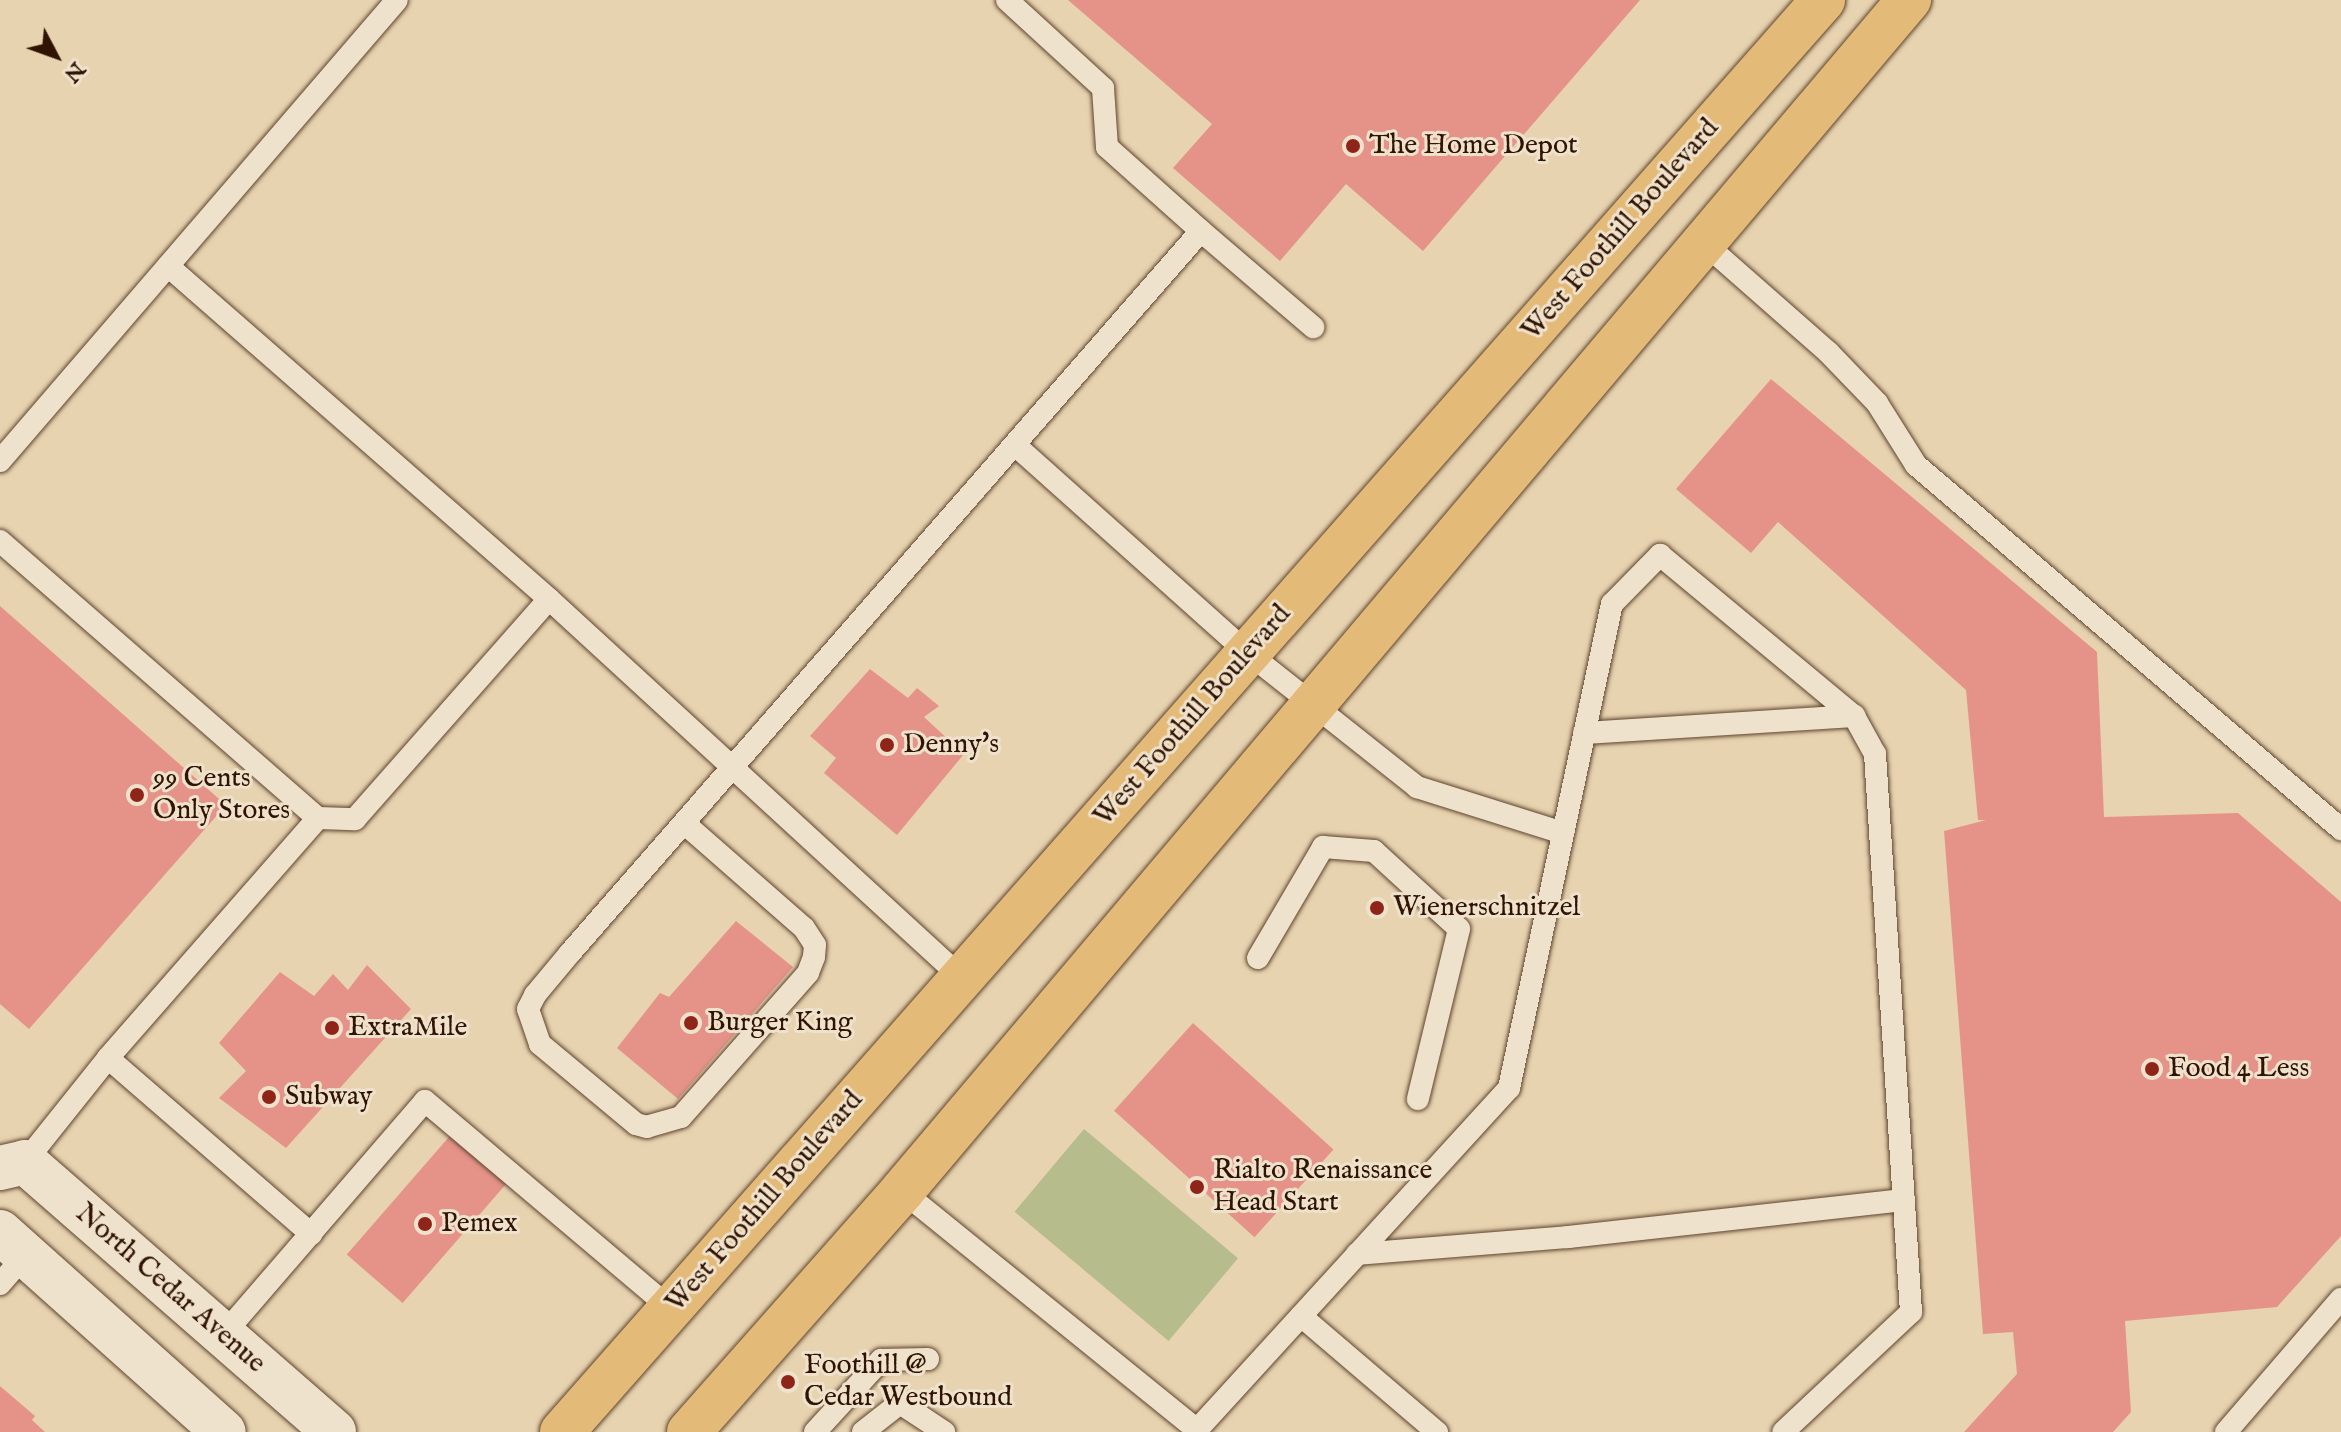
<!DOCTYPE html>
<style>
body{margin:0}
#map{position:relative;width:2341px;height:1432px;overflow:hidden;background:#e7d3b0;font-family:"IM FELL English",serif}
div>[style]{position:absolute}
.green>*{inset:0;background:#b6bc8b;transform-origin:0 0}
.building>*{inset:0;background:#e59389;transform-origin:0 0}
.roads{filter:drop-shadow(0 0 2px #5e442d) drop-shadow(0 0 2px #5e442d)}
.lane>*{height:22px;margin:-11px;padding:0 11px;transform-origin:11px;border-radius:11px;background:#efe2cc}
.secondary>*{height:44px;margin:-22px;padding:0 22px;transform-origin:22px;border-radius:22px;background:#efe2cc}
.primary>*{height:44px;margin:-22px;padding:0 22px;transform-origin:22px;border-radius:22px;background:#e4ba78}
.dots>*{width:22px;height:22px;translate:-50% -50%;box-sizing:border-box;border:4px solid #efe2cc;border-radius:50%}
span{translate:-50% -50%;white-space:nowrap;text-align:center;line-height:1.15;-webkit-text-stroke:6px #efe2cc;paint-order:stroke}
.poi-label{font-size:28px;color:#301401}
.left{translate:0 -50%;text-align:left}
.street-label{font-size:28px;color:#301401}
.north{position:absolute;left:16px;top:16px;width:80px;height:80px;-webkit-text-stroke:6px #efe2cc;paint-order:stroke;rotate:131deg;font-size:22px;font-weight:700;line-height:32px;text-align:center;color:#301401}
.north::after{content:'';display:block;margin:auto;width:28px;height:36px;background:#301401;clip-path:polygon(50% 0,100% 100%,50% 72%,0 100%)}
</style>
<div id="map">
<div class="green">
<i style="left:1084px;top:1129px;width:201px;height:108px;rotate:40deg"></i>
</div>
<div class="building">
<i style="clip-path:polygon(1068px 0,1640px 0,1423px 251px,1346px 184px,1280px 261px,1173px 168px,1212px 124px)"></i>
<i style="clip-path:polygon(1771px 379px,2097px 652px,2104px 817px,2238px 813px,2341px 902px,2341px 1236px,2277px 1307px,2125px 1321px,2131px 1412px,2113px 1432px,1964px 1432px,2017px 1374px,2013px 1332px,1983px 1334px,1944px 831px,1986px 820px,1978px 820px,1966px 690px,1778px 522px,1751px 553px,1676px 489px)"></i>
<i style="clip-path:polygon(0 606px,226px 805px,29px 1029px,0 1004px)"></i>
<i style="clip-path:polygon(870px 669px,908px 698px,917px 688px,939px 706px,924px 717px,964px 754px,897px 835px,824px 773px,836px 758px,810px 736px)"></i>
<i style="clip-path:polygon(736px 921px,793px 967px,678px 1099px,617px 1048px,660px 993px,669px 997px)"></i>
<i style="clip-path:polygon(367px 965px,411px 1009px,286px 1148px,219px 1098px,246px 1071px,219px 1043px,280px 972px,314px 996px,333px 974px,348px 990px)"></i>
<i style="left:1193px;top:1023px;width:189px;height:118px;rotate:42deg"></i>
<i style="left:455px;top:1130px;width:74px;height:165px;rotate:41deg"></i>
<i style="clip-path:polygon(0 1386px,35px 1416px,32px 1420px,45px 1432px,0 1432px)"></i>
</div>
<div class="roads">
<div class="lane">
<i style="left:1201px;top:231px;width:148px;rotate:40.6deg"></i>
<i style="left:1704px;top:243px;width:165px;rotate:41.3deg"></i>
<i style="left:1828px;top:352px;width:71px;rotate:46.1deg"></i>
<i style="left:1877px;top:403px;width:73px;rotate:57.8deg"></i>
<i style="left:1916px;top:465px;width:560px;rotate:40.58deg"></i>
<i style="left:168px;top:266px;width:506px;rotate:41.15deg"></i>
<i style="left:549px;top:599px;width:561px;rotate:42.54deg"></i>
<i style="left:1015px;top:445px;width:312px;rotate:41.8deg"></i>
<i style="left:1248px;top:653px;width:216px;rotate:38.4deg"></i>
<i style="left:1417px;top:787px;width:153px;rotate:17.5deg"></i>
<i style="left:0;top:461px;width:608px;rotate:-49.27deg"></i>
<i style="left:0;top:541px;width:422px;rotate:41.1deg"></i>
<i style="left:318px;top:818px;width:319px;rotate:131.2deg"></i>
<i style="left:108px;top:1058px;width:133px;rotate:128.6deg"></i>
<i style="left:1584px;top:733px;width:271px;rotate:-3.6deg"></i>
<i style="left:318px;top:818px;width:37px;rotate:2deg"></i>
<i style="left:355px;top:819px;width:293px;rotate:-48.6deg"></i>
<i style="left:684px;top:823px;width:159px;rotate:41.2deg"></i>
<i style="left:804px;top:928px;width:20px;rotate:57deg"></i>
<i style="left:815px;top:945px;width:12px;rotate:95deg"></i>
<i style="left:814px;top:957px;width:17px;rotate:111deg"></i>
<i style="left:808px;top:973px;width:192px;rotate:131.4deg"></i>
<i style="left:681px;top:1117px;width:35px;rotate:164deg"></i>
<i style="left:647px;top:1127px;width:11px;rotate:-165deg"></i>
<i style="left:636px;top:1124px;width:125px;rotate:-140.2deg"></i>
<i style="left:540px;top:1044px;width:37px;rotate:-109deg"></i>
<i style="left:528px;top:1009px;width:16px;rotate:-63deg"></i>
<i style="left:535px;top:995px;width:55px;rotate:-50.2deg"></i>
<i style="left:570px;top:953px;width:959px;rotate:-48.85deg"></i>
<i style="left:1201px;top:231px;width:126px;rotate:-138.2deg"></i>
<i style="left:1107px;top:147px;width:59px;rotate:-93.9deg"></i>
<i style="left:1103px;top:88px;width:130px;rotate:-137.5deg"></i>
<i style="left:1258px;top:958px;width:129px;rotate:-59.6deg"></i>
<i style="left:1323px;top:847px;width:51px;rotate:4.5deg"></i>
<i style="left:1374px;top:851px;width:115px;rotate:42.5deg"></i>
<i style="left:1459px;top:929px;width:175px;rotate:103.6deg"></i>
<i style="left:108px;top:1058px;width:269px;rotate:40.9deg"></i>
<i style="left:902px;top:1191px;width:380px;rotate:39deg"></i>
<i style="left:1357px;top:1254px;width:212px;rotate:-4.6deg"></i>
<i style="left:1568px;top:1237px;width:338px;rotate:-6.3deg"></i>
<i style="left:0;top:1284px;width:38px;rotate:-49deg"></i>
<i style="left:1301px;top:1316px;width:179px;rotate:40.5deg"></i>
<i style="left:223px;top:1335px;width:309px;rotate:-49.2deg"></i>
<i style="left:425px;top:1101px;width:322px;rotate:40.2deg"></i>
<i style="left:815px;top:1432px;width:98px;rotate:-47.5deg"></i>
<i style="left:881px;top:1360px;width:47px;rotate:-1.2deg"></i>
<i style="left:863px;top:1432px;width:47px;rotate:-38.1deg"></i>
<i style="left:900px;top:1403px;width:53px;rotate:33.4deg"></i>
<i style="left:1195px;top:1432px;width:466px;rotate:-47.6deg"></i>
<i style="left:1509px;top:1088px;width:495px;rotate:-78deg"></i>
<i style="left:1612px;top:604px;width:69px;rotate:-45.6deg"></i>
<i style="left:1660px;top:555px;width:252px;rotate:39.7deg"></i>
<i style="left:1854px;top:716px;width:43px;rotate:61.1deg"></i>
<i style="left:1875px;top:754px;width:559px;rotate:86.31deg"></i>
<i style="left:1911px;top:1312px;width:175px;rotate:136.8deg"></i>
<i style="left:2226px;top:1432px;width:176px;rotate:-49.2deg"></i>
</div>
<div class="secondary">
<i style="left:0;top:1168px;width:26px;rotate:-13deg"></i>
<i style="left:25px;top:1162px;width:410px;rotate:41.1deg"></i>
<i style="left:0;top:1232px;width:300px;rotate:41.8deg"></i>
</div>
<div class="primary">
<i style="left:562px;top:1432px;width:1908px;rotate:-48.63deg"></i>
<i style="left:689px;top:1432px;width:322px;rotate:-48.5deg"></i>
<i style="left:902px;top:1191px;width:1560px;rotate:-49.79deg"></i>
</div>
</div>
<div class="dots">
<i style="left:1353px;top:146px;background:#8f2418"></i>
<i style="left:887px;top:745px;background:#8f2418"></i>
<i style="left:137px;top:795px;background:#8f2418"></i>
<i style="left:1377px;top:908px;background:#8f2418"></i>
<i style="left:691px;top:1023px;background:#8f2418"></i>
<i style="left:332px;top:1028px;background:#8f2418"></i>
<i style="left:2152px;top:1069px;background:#8f2418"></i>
<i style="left:269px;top:1097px;background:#8f2418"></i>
<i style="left:1197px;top:1187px;background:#8f2418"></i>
<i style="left:425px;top:1224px;background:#8f2418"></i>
<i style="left:788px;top:1382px;background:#8f2418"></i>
</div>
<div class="poi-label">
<span class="left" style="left:1369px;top:146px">The Home Depot</span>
<span class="left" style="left:903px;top:745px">Denny's</span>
<span class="left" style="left:153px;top:795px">99 Cents<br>Only Stores</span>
<span class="left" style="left:1393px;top:908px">Wienerschnitzel</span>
<span class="left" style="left:707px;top:1023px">Burger King</span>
<span class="left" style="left:348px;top:1028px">ExtraMile</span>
<span class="left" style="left:2168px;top:1069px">Food 4 Less</span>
<span class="left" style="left:285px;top:1097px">Subway</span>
<span class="left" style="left:1213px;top:1187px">Rialto Renaissance<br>Head Start</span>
<span class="left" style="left:441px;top:1224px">Pemex</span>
<span class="left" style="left:804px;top:1382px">Foothill @<br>Cedar Westbound</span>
</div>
<div class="street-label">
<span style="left:1621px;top:230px;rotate:-49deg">West Foothill Boulevard</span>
<span style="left:1193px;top:716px;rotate:-49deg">West Foothill Boulevard</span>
<span style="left:765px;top:1202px;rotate:-49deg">West Foothill Boulevard</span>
<span style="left:170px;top:1289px;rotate:41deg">North Cedar Avenue</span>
</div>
<div class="north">N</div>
</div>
